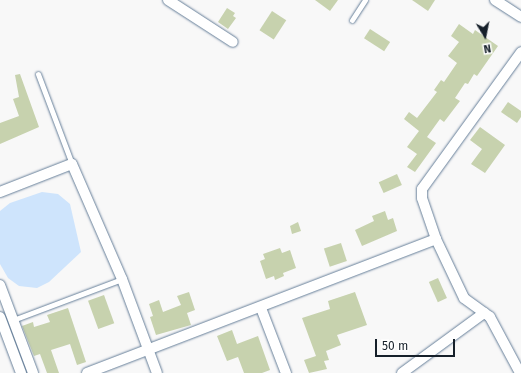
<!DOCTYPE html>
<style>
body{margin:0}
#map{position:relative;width:521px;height:373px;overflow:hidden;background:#f8f8f8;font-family:"Fira Sans",sans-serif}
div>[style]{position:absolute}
.green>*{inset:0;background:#cee4fc}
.building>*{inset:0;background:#c7d2ae;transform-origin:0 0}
.roads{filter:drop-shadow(0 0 1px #667f99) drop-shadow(0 0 1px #667f99)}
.service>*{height:5px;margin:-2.5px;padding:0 2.5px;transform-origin:2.5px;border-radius:2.5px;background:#fff}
.minor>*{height:10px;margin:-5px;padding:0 5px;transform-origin:5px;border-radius:5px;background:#fff}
span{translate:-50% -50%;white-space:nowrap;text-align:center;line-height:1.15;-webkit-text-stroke:3.5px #fff;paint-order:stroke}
.north{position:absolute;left:465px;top:16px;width:40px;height:40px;-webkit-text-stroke:3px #fff;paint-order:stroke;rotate:170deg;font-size:11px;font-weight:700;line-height:16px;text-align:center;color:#16202a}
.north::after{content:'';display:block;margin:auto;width:14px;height:18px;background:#16202a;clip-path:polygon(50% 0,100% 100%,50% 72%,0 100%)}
.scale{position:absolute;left:375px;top:339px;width:80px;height:18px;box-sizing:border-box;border:2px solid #16202a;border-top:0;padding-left:5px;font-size:12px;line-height:14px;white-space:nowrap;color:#16202a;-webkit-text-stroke:3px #fff;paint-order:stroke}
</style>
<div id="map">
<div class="green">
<i style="clip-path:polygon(42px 192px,58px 194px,70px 204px,81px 252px,49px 282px,37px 288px,19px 286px,8px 278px,0 264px,0 211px,10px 203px)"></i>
</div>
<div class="building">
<i style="clip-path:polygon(315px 0,338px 0,330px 11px)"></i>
<i style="clip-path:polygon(412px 0,435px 0,428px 11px)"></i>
<i style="clip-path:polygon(227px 8px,235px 13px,233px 16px,236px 18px,228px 29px,218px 22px)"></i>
<i style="left:272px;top:11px;width:17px;height:23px;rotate:33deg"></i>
<i style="clip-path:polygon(459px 24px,473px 34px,475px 30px,498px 46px,477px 76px,474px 74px,468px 84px,465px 83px,455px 98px,460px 101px,444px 122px,440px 119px,427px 137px,436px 143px,415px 172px,407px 167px,417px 154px,407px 147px,419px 131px,404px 119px,409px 112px,417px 118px,437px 92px,434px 90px,441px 80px,444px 82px,457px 63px,448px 56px,459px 42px,451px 36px)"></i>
<i style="left:370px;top:29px;width:24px;height:11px;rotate:33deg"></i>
<i style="clip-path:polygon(20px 74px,39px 127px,0 144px,0 123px,19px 116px,13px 99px,19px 97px,15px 75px)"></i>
<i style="clip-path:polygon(508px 102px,521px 111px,521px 117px,517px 123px,501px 112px)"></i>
<i style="clip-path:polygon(480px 127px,505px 145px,485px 173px,471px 164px,482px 149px,470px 140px)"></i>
<i style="left:397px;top:174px;width:12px;height:20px;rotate:66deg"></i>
<i style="clip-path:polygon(385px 211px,388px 220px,393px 218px,397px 231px,362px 246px,355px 230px,374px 221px,372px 216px)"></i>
<i style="clip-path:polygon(298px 222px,301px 231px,292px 234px,290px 226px)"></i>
<i style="left:341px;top:243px;width:19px;height:18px;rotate:72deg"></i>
<i style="clip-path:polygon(280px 248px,282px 253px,290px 250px,296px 268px,283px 273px,284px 276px,275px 280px,274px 276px,266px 279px,260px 261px,265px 259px,263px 254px)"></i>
<i style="left:438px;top:278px;width:22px;height:10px;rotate:66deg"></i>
<i style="clip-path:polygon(189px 292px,195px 310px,187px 313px,191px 325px,156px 335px,150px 317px,153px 316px,149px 304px,159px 300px,163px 312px,181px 305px,177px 296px)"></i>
<i style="clip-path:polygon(355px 292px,367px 325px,337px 335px,341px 345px,326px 351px,329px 360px,324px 361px,327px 369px,309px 373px,304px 360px,316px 356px,302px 318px,330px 309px,328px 301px)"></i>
<i style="left:104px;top:295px;width:30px;height:17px;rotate:70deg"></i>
<i style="clip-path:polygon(68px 308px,86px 362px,77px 365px,70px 344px,51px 350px,59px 373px,47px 373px,40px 354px,34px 356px,22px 326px,33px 322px,34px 327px,50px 322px,47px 315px)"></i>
<i style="clip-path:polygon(232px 330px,237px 344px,258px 336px,270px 370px,262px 373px,244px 373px,238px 357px,227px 361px,217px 336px)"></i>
</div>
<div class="roads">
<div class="service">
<i style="left:352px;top:20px;width:24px;rotate:-57deg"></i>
<i style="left:38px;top:74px;width:96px;rotate:69.3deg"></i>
<i style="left:13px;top:320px;width:116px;rotate:-20.6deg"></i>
</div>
<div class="minor">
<i style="left:168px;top:0;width:77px;rotate:32.9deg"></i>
<i style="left:495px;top:0;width:31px;rotate:33deg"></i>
<i style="left:0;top:192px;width:77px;rotate:-21.3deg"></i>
<i style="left:72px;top:164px;width:125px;rotate:66.5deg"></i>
<i style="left:122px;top:279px;width:100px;rotate:69.6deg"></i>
<i style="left:0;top:285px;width:94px;rotate:69.4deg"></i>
<i style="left:261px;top:308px;width:70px;rotate:69deg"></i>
<i style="left:0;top:317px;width:60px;rotate:69.4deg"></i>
<i style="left:87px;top:373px;width:374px;rotate:-21deg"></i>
<i style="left:402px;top:373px;width:102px;rotate:-36.2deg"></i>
<i style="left:520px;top:373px;width:64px;rotate:-118.2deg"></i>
<i style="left:490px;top:317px;width:32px;rotate:-144deg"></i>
<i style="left:464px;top:298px;width:65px;rotate:-115.4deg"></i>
<i style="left:436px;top:239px;width:43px;rotate:-108.9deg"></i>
<i style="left:422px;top:198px;width:9px;rotate:-90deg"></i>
<i style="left:422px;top:189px;width:169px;rotate:-54.1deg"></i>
</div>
</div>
<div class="north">N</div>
<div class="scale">50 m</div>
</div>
